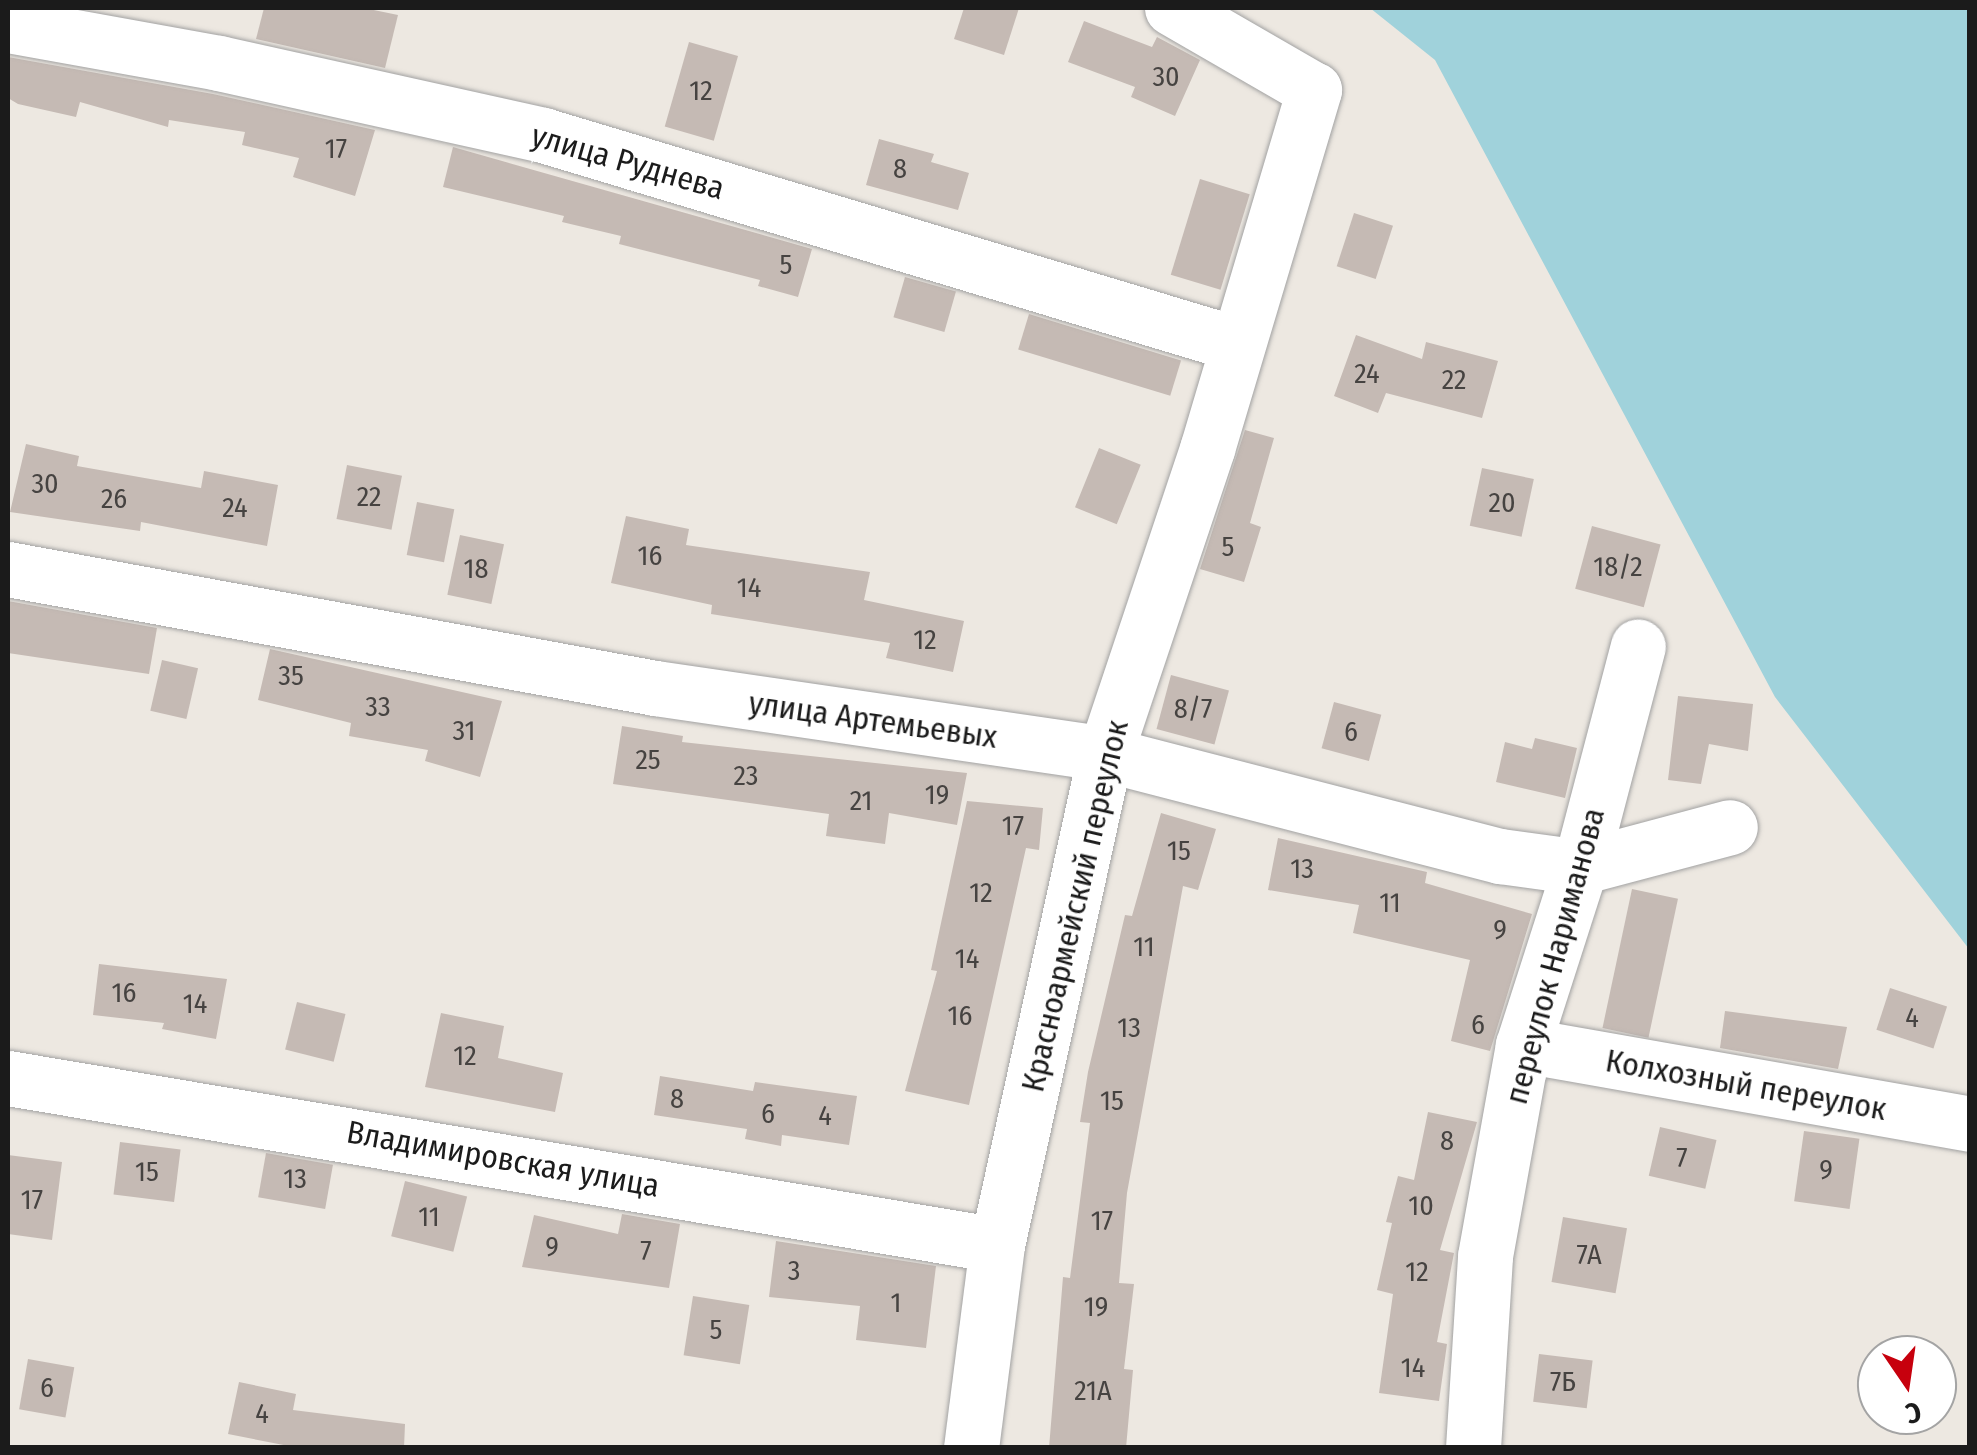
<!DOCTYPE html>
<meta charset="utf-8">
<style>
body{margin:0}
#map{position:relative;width:1977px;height:1455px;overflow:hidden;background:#ede8e1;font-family:"Fira Sans Condensed",sans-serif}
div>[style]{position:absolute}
.water>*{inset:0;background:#a0d2db}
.building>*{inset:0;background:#c5bab4;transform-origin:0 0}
.roads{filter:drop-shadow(0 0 2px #a2a2a2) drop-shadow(0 0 2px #a2a2a2)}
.minor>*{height:55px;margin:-27.5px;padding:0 27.5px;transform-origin:27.5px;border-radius:27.5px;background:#fff}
span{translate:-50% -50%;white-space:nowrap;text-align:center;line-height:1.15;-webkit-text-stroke:10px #fff;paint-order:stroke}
.number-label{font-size:28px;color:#464341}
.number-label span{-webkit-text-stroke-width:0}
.street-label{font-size:32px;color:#1b1b1b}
.frame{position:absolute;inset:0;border:10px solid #1b1b1b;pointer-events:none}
.north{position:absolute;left:1857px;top:1335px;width:100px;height:100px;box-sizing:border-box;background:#fff;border:2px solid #a4a4a4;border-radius:50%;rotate:167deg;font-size:28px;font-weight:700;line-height:40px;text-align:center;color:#1b1b1b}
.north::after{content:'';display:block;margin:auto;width:35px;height:45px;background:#c7000d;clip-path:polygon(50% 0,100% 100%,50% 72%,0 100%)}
</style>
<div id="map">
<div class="water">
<i style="clip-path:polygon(1370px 8px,1969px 8px,1969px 949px,1775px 697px,1435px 60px)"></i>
</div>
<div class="building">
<i style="clip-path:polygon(264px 8px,364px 8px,398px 15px,385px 68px,256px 39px)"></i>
<i style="clip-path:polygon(964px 8px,1019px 8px,1004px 55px,954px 39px)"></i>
<i style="clip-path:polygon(1084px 21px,1152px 47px,1157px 37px,1200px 60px,1175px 116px,1131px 97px,1135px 87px,1068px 62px)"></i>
<i style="left:689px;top:42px;width:51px;height:88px;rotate:16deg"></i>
<i style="clip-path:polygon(8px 57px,213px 94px,375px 130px,355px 196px,293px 177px,299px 158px,242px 145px,245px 132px,169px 120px,168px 127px,80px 102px,76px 117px,18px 104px,8px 98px)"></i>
<i style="clip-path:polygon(879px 139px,934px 154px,931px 162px,969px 173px,958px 210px,866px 185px)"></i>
<i style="clip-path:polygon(453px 147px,812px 249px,798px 297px,758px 286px,760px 280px,619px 244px,621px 236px,562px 222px,564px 216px,443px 187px)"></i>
<i style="left:1200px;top:179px;width:52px;height:100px;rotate:17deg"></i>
<i style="left:1354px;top:213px;width:41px;height:56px;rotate:18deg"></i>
<i style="left:905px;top:277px;width:53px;height:42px;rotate:16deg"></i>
<i style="left:1029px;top:314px;width:159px;height:37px;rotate:17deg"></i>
<i style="clip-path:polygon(1356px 335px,1422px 359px,1426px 342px,1498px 361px,1482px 418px,1386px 393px,1378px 413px,1334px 396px)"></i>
<i style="clip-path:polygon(1245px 430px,1274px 438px,1250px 523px,1261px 527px,1244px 582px,1200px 569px)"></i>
<i style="clip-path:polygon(26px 444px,79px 456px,77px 466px,201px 488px,204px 471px,278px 485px,267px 546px,141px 522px,140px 531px,10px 512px)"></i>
<i style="left:1099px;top:448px;width:45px;height:64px;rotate:22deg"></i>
<i style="left:347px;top:465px;width:56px;height:55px;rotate:11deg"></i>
<i style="left:1482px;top:468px;width:53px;height:59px;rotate:12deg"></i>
<i style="left:417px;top:502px;width:38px;height:54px;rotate:11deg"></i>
<i style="clip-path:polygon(626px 516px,689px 529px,686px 545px,870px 572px,864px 600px,964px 621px,953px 672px,886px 658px,890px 643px,711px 614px,712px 605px,611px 583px)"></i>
<i style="left:1592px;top:526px;width:71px;height:65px;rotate:15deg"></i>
<i style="left:460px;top:535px;width:45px;height:61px;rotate:12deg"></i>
<i style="clip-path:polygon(8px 601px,157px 628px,149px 674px,8px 653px)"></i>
<i style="clip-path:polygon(270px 649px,502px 701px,480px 777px,425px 761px,428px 750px,349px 736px,351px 723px,258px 700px)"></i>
<i style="left:162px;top:660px;width:37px;height:52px;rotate:13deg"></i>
<i style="left:1171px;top:675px;width:60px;height:56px;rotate:15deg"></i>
<i style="clip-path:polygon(1678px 696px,1753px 704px,1748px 751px,1709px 744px,1701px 784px,1668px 780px)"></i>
<i style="left:1334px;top:702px;width:49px;height:48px;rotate:15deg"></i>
<i style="clip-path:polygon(622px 726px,683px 736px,682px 742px,967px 773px,957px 825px,889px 813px,885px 844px,826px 836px,829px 814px,613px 784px)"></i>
<i style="clip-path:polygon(1535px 738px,1577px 748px,1565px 798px,1496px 782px,1505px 742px,1532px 749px)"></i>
<i style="clip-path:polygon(967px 801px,1043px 808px,1039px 850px,1026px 848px,969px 1105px,905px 1091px,937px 971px,931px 970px)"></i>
<i style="clip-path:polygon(1161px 813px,1216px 829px,1198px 890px,1183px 886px,1127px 1193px,1119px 1283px,1134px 1284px,1124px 1369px,1133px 1370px,1126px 1448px,1049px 1448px,1063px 1277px,1070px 1278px,1090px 1123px,1080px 1122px,1088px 1072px,1125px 915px,1132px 916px)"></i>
<i style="clip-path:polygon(1278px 838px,1427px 872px,1425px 883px,1532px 914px,1490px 1051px,1451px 1041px,1470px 960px,1353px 933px,1359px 905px,1268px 890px)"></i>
<i style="left:1632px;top:889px;width:47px;height:142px;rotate:12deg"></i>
<i style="clip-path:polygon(99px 964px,227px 979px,216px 1039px,162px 1029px,164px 1023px,93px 1015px)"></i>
<i style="left:1890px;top:988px;width:60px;height:44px;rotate:18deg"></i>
<i style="left:297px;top:1002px;width:50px;height:49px;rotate:14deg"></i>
<i style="clip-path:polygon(1725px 1011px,1847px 1027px,1838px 1069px,1720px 1048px)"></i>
<i style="clip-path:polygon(441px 1013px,504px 1026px,498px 1058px,563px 1073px,555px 1112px,425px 1087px)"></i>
<i style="clip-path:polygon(660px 1076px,753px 1091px,755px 1082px,857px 1096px,849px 1145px,782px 1135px,781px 1146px,745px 1139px,747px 1129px,654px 1115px)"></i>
<i style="clip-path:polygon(1428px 1112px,1477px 1122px,1440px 1250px,1454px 1253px,1437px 1342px,1447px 1344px,1439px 1401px,1379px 1393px,1393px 1294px,1377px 1290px,1392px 1223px,1386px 1222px,1398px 1176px,1414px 1180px)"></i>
<i style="left:1660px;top:1127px;width:58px;height:50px;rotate:13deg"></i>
<i style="left:1804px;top:1131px;width:56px;height:71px;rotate:8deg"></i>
<i style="left:120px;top:1142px;width:61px;height:53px;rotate:7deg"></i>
<i style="left:266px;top:1153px;width:68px;height:45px;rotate:10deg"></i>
<i style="clip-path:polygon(8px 1155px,62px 1162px,52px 1240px,8px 1234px)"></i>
<i style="left:405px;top:1181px;width:64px;height:57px;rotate:14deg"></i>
<i style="clip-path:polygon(622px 1214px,680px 1224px,669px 1288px,522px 1267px,534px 1215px,618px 1234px)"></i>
<i style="left:1563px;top:1217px;width:65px;height:66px;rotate:10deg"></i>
<i style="clip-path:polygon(776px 1241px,936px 1266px,926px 1348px,856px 1340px,860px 1306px,769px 1297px)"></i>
<i style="left:693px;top:1296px;width:57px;height:60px;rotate:9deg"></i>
<i style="left:1539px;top:1354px;width:54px;height:48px;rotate:7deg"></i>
<i style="left:28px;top:1359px;width:47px;height:51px;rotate:10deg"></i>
<i style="clip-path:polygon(239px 1382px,296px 1394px,293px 1410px,405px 1424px,404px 1448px,299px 1448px,228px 1434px)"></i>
</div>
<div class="roads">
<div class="minor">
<i style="left:8px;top:25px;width:214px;rotate:10.2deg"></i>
<i style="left:219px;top:63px;width:332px;rotate:12.5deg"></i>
<i style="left:543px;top:135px;width:725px;rotate:16.76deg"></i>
<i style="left:8px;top:569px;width:658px;rotate:10.42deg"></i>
<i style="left:655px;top:688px;width:455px;rotate:8.3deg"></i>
<i style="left:1105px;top:754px;width:408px;rotate:14.5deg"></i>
<i style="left:1500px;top:856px;width:81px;rotate:7.8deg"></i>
<i style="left:1580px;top:867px;width:155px;rotate:-14.9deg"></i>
<i style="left:1523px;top:1045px;width:454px;rotate:10deg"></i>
<i style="left:8px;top:1078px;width:1003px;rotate:9.58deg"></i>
<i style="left:971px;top:1448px;width:205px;rotate:-82.7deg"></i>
<i style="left:997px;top:1245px;width:503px;rotate:-77.59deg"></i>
<i style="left:1105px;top:754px;width:322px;rotate:-71.5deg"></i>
<i style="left:1207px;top:449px;width:375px;rotate:-73.4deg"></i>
<i style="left:1314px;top:90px;width:164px;rotate:-150deg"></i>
<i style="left:1473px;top:1448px;width:192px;rotate:-86.4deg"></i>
<i style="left:1485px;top:1256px;width:214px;rotate:-79.8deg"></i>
<i style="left:1523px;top:1045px;width:187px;rotate:-72.2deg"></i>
<i style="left:1580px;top:867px;width:228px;rotate:-75.3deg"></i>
</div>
</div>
<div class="number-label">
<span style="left:1166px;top:77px">30</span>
<span style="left:701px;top:91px">12</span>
<span style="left:336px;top:149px">17</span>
<span style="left:900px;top:169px">8</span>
<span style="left:786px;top:265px">5</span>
<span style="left:1367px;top:374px">24</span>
<span style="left:1454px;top:380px">22</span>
<span style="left:45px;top:484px">30</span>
<span style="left:369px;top:497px">22</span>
<span style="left:114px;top:499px">26</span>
<span style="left:1502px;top:503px">20</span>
<span style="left:235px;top:508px">24</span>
<span style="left:1228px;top:547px">5</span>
<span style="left:650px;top:556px">16</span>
<span style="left:1618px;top:567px">18/2</span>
<span style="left:476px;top:569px">18</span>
<span style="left:749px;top:588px">14</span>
<span style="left:925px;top:640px">12</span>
<span style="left:291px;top:676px">35</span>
<span style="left:378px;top:707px">33</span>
<span style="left:1193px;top:709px">8/7</span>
<span style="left:464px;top:731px">31</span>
<span style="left:1351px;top:732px">6</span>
<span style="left:648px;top:760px">25</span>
<span style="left:746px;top:776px">23</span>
<span style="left:937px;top:795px">19</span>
<span style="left:861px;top:801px">21</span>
<span style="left:1013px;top:826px">17</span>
<span style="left:1179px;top:851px">15</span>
<span style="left:1302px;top:869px">13</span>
<span style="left:981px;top:893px">12</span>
<span style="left:1390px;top:903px">11</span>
<span style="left:1500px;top:930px">9</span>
<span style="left:1144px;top:947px">11</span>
<span style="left:967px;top:959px">14</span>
<span style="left:124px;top:993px">16</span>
<span style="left:195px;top:1004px">14</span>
<span style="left:960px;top:1016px">16</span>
<span style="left:1912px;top:1018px">4</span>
<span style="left:1478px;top:1025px">6</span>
<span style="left:1129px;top:1028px">13</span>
<span style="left:465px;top:1056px">12</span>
<span style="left:677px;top:1099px">8</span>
<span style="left:1112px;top:1101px">15</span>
<span style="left:768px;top:1114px">6</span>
<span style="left:825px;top:1116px">4</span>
<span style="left:1447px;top:1141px">8</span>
<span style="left:1682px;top:1158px">7</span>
<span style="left:1826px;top:1170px">9</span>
<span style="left:147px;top:1172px">15</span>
<span style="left:295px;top:1179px">13</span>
<span style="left:32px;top:1200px">17</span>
<span style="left:1421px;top:1206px">10</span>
<span style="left:429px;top:1217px">11</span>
<span style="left:1102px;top:1221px">17</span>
<span style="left:552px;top:1247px">9</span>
<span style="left:646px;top:1251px">7</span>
<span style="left:1589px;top:1255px">7А</span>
<span style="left:794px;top:1271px">3</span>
<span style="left:1417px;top:1272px">12</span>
<span style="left:896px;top:1303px">1</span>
<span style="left:1096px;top:1307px">19</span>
<span style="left:716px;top:1330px">5</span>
<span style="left:1413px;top:1368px">14</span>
<span style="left:1563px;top:1382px">7Б</span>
<span style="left:47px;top:1388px">6</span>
<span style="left:1093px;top:1391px">21А</span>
<span style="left:262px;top:1414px">4</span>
</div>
<div class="street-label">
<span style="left:628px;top:162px;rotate:16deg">улица Руднева</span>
<span style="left:873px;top:720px;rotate:8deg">улица Артемьевых</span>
<span style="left:1075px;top:906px;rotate:-77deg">Красноармейский переулок</span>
<span style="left:1555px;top:956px;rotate:-75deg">переулок Нариманова</span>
<span style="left:1746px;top:1085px;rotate:10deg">Колхозный переулок</span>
<span style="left:503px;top:1159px;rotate:10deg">Владимировская улица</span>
</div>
<div class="frame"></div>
<div class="north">С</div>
</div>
